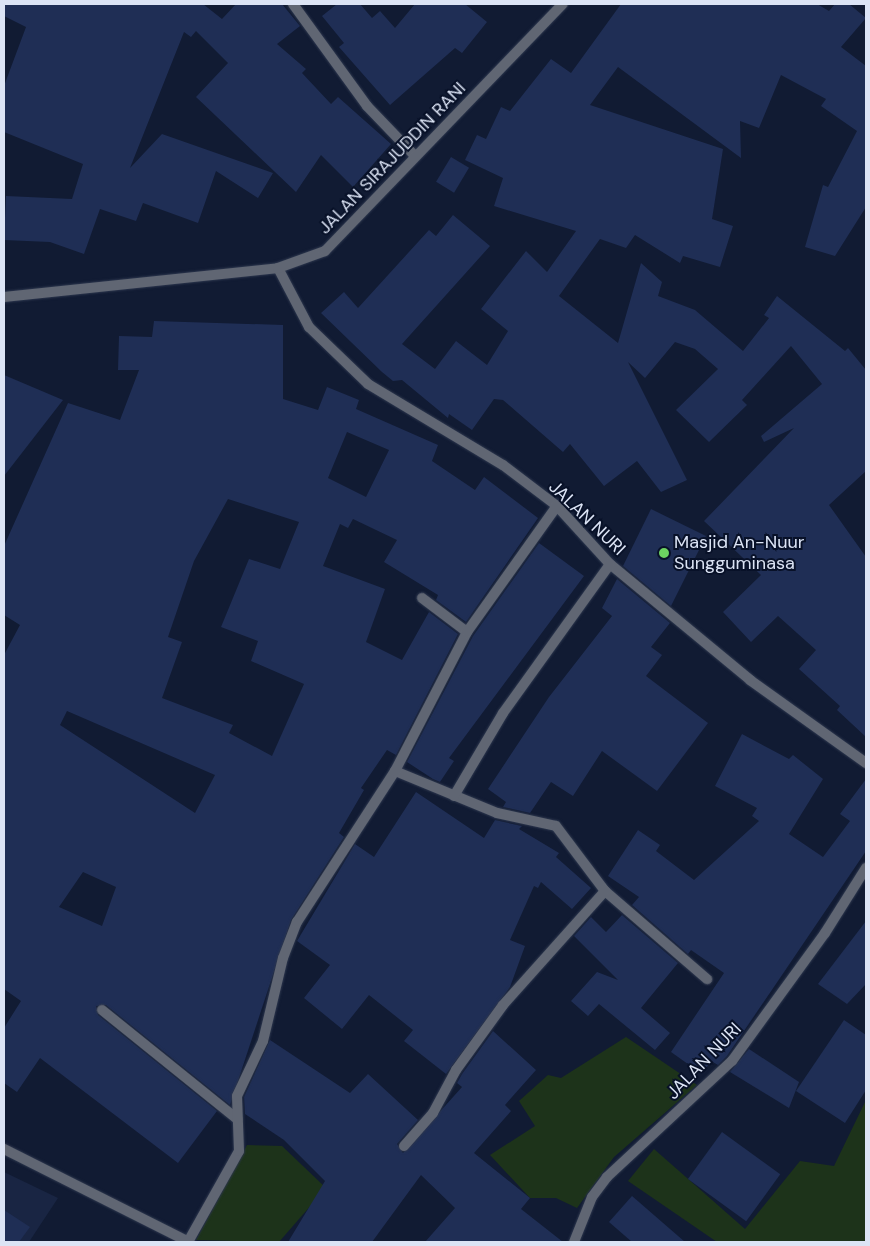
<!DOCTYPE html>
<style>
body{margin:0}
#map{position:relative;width:870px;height:1246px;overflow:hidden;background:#111b33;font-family:"DM Sans",sans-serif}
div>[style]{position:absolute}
.built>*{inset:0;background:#192543}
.green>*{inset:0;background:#1d331a}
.building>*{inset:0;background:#1f2e55;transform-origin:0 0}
.roads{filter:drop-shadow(0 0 1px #2d374e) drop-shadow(0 0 1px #2d374e)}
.minor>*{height:10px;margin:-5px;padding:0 5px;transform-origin:5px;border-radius:5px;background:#606673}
.tertiary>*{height:10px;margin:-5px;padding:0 5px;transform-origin:5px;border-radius:5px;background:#606673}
.dots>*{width:14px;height:14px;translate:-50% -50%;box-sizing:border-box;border:2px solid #081128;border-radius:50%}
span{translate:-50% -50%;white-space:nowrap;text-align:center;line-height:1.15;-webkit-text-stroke:4px #081128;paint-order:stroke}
.street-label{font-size:18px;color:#dce4f5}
.poi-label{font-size:18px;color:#dce4f5}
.left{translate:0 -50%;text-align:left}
.frame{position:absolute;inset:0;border:5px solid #dce4f5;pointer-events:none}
</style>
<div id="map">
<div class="built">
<i style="clip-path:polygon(4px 1172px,58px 1198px,29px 1242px,4px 1242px)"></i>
</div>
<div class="green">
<i style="clip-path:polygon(626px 1037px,697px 1085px,614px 1157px,577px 1208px,556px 1198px,530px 1198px,490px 1155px,535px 1126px,519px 1101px,548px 1075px,561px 1078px)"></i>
<i style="clip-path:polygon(866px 1100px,866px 1242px,717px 1242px,628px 1181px,654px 1149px,745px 1229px,800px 1161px,834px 1166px)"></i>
<i style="clip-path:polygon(247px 1145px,282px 1146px,326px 1188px,279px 1242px,196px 1240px)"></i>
</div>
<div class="building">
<i style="clip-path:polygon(4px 4px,203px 4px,222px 19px,236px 4px,282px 4px,300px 26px,277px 44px,306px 69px,302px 73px,331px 104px,338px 97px,391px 144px,353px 187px,321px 155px,296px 192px,196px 97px,228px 63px,196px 31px,191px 37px,184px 32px,130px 168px,162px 134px,273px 173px,258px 198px,216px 171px,198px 223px,143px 203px,136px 221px,100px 209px,84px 254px,50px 242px,4px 240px,6px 196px,72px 199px,83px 164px,4px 132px,4px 86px,26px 27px,4px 16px)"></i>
<i style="clip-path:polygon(337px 4px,360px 4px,372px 18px,380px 11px,395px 28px,415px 4px,465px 4px,487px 22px,462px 53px,455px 48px,390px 105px,339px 47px,344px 43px,322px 16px)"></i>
<i style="clip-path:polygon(621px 4px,817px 4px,829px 11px,835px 4px,849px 4px,866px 18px,841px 47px,866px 66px,866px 207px,835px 256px,805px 247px,823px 185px,828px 187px,857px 131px,821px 106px,826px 99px,781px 75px,759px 128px,740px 121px,741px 158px,618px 67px,590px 105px,723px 149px,712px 219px,733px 226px,720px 267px,683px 256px,680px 263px,635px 235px,626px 248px,600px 239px,559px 296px,618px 343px,641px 263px,662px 282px,658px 296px,695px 310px,743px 351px,769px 318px,764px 315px,777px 296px,845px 351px,848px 348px,866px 370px,866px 471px,829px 505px,866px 557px,866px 737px,837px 710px,840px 706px,799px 669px,816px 650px,778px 616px,751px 642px,723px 612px,761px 575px,704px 521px,794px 428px,764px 442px,761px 436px,822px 384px,791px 346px,742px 400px,747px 405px,709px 442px,676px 410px,718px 369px,695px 349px,675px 342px,645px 378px,628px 362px,687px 480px,661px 492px,637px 461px,604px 486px,570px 444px,563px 452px,503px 400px,494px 399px,472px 430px,449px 414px,448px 418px,402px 380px,393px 381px,382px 372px,321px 313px,344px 292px,358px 308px,429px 230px,436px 236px,453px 215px,490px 246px,402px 344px,435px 369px,456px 341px,487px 365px,508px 331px,481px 309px,526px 251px,547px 272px,576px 231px,494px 206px,503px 178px,465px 160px,477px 135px,486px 139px,501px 107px,510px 111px,551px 59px,571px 73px)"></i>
<i style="left:451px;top:157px;width:21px;height:29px;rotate:31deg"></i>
<i style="clip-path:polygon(evenodd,154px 321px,283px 325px,283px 399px,318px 410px,327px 387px,359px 400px,356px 409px,438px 445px,432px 461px,475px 490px,484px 477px,538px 518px,466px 622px,436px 600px,438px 595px,384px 562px,397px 540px,353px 519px,348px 528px,340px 524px,323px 566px,385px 589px,366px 642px,402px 660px,429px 612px,458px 634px,396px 755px,387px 750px,361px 788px,364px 790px,339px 833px,344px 837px,291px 920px,230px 1105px,106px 1005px,96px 1006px,98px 1015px,217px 1111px,178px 1163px,40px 1058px,17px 1092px,4px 1083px,4px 1028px,21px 1001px,4px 989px,4px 655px,20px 625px,4px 615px,4px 546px,68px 403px,120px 420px,139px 370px,118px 370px,119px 336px,152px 337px,154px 321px,347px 432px,389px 450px,366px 497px,328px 478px,347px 432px,154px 321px,228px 499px,299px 522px,280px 569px,249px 559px,221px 627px,258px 641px,251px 661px,304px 684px,272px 756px,229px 733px,233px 725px,162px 698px,182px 642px,168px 637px,194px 561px,228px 499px,154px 321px,67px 711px,215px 775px,195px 813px,60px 725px,67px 711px,154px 321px,83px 872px,116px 887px,102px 926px,59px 907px,83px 872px)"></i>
<i style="clip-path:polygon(4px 375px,63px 400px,4px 476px)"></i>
<i style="clip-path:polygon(651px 509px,706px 536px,671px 606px,623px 566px)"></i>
<i style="clip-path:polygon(539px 543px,584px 576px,449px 758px,454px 761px,440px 782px,433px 779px,407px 762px,473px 636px)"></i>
<i style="clip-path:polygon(617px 579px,670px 623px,651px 647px,662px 655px,646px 676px,708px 723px,657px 791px,602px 751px,573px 796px,551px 782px,530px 813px,503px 807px,506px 802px,488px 789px,549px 697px,612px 616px,602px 608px)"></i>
<i style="clip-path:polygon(742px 734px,789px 759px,793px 755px,823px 779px,789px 834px,823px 857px,850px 821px,840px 814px,866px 779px,866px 851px,727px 1056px,718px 1065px,711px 1061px,702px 1074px,671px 1052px,724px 973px,691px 950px,688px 954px,632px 905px,639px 897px,608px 876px,638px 830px,660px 845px,656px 851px,694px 880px,759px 821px,752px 816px,757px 808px,715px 786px)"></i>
<i style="clip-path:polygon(416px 792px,484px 838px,495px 820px,522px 826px,519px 829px,559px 853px,556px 857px,591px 888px,572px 909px,541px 882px,538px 888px,534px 886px,510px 940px,525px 946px,510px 987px,446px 1074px,404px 1041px,413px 1030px,369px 995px,342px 1029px,304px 998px,330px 965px,297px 941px,355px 844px,374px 857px)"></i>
<i style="clip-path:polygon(622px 915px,678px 963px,641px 1008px,670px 1033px,655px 1050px,599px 1004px,588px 1016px,571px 1001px,597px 972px,618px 980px,574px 936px,591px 917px,606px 932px)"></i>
<i style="clip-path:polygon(866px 921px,866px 984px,847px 1004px,818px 984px)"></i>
<i style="clip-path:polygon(844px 1020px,866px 1035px,866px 1090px,845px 1123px,796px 1091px)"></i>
<i style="clip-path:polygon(493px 1031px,536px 1070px,505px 1105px,511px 1111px,474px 1153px,530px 1198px,521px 1209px,563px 1242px,425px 1242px,455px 1208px,421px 1175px,372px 1242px,288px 1242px,325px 1181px,284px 1140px,245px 1114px,244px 1097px,270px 1040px,350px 1093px,368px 1074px,418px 1120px,397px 1144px,403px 1153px,462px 1087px,457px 1083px,462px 1074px)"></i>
<i style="clip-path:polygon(749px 1049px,799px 1082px,789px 1108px,730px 1072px)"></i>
<i style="left:722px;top:1132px;width:72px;height:58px;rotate:36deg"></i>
<i style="clip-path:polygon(632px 1196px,685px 1242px,632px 1242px,609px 1222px)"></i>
<i style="clip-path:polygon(4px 1210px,30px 1227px,19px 1242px,4px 1242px)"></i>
</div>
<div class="roads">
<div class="minor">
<i style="left:293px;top:4px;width:126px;rotate:54deg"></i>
<i style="left:367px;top:106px;width:69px;rotate:46.2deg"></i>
<i style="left:278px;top:268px;width:67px;rotate:62.3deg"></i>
<i style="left:309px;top:327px;width:82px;rotate:44deg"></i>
<i style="left:368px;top:384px;width:157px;rotate:31deg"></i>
<i style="left:503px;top:465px;width:68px;rotate:37.2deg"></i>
<i style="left:557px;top:506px;width:79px;rotate:47.6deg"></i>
<i style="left:610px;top:564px;width:182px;rotate:39.6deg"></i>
<i style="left:750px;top:680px;width:143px;rotate:35.6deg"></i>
<i style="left:422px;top:598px;width:56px;rotate:37.1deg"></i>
<i style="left:395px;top:771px;width:110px;rotate:22.4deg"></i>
<i style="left:497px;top:813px;width:60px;rotate:12.4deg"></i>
<i style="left:556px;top:826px;width:81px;rotate:53deg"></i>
<i style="left:605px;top:891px;width:135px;rotate:40.8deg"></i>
<i style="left:454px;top:796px;width:96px;rotate:-59.4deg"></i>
<i style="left:503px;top:713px;width:183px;rotate:-54.3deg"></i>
<i style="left:102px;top:1010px;width:174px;rotate:38.9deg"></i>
<i style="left:404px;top:1146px;width:44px;rotate:-48.7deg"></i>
<i style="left:433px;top:1113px;width:49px;rotate:-61.9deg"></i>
<i style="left:456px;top:1070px;width:80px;rotate:-54.1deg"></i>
<i style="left:503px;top:1005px;width:153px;rotate:-48.2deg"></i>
<i style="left:188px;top:1242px;width:104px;rotate:-60.7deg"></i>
<i style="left:239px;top:1151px;width:55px;rotate:-92.1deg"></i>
<i style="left:237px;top:1096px;width:61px;rotate:-64.7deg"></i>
<i style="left:263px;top:1041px;width:85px;rotate:-76.5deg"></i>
<i style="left:283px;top:958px;width:39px;rotate:-69deg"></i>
<i style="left:297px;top:922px;width:180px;rotate:-57deg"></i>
<i style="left:395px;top:771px;width:157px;rotate:-62.6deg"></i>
<i style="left:467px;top:632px;width:155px;rotate:-54.5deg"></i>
<i style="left:574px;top:1242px;width:48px;rotate:-68.2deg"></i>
<i style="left:592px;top:1197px;width:25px;rotate:-53deg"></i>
<i style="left:607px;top:1177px;width:171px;rotate:-42.9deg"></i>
<i style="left:732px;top:1061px;width:158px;rotate:-54deg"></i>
<i style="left:825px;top:933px;width:77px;rotate:-57.8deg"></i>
</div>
<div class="tertiary">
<i style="left:4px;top:297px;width:276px;rotate:-6deg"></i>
<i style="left:278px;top:268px;width:50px;rotate:-19.9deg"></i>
<i style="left:325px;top:251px;width:343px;rotate:-46.1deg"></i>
<i style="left:4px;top:1149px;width:207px;rotate:26.7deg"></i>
</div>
</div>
<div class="dots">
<i style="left:664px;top:553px;background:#6dd361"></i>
</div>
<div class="street-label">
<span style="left:392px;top:158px;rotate:-46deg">JALAN SIRAJUDDIN RANI</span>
<span style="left:587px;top:518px;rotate:44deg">JALAN NURI</span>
<span style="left:704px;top:1061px;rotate:-46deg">JALAN NURI</span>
</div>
<div class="poi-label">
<span class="left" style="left:674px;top:553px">Masjid An-Nuur<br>Sungguminasa</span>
</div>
<div class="frame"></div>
</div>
